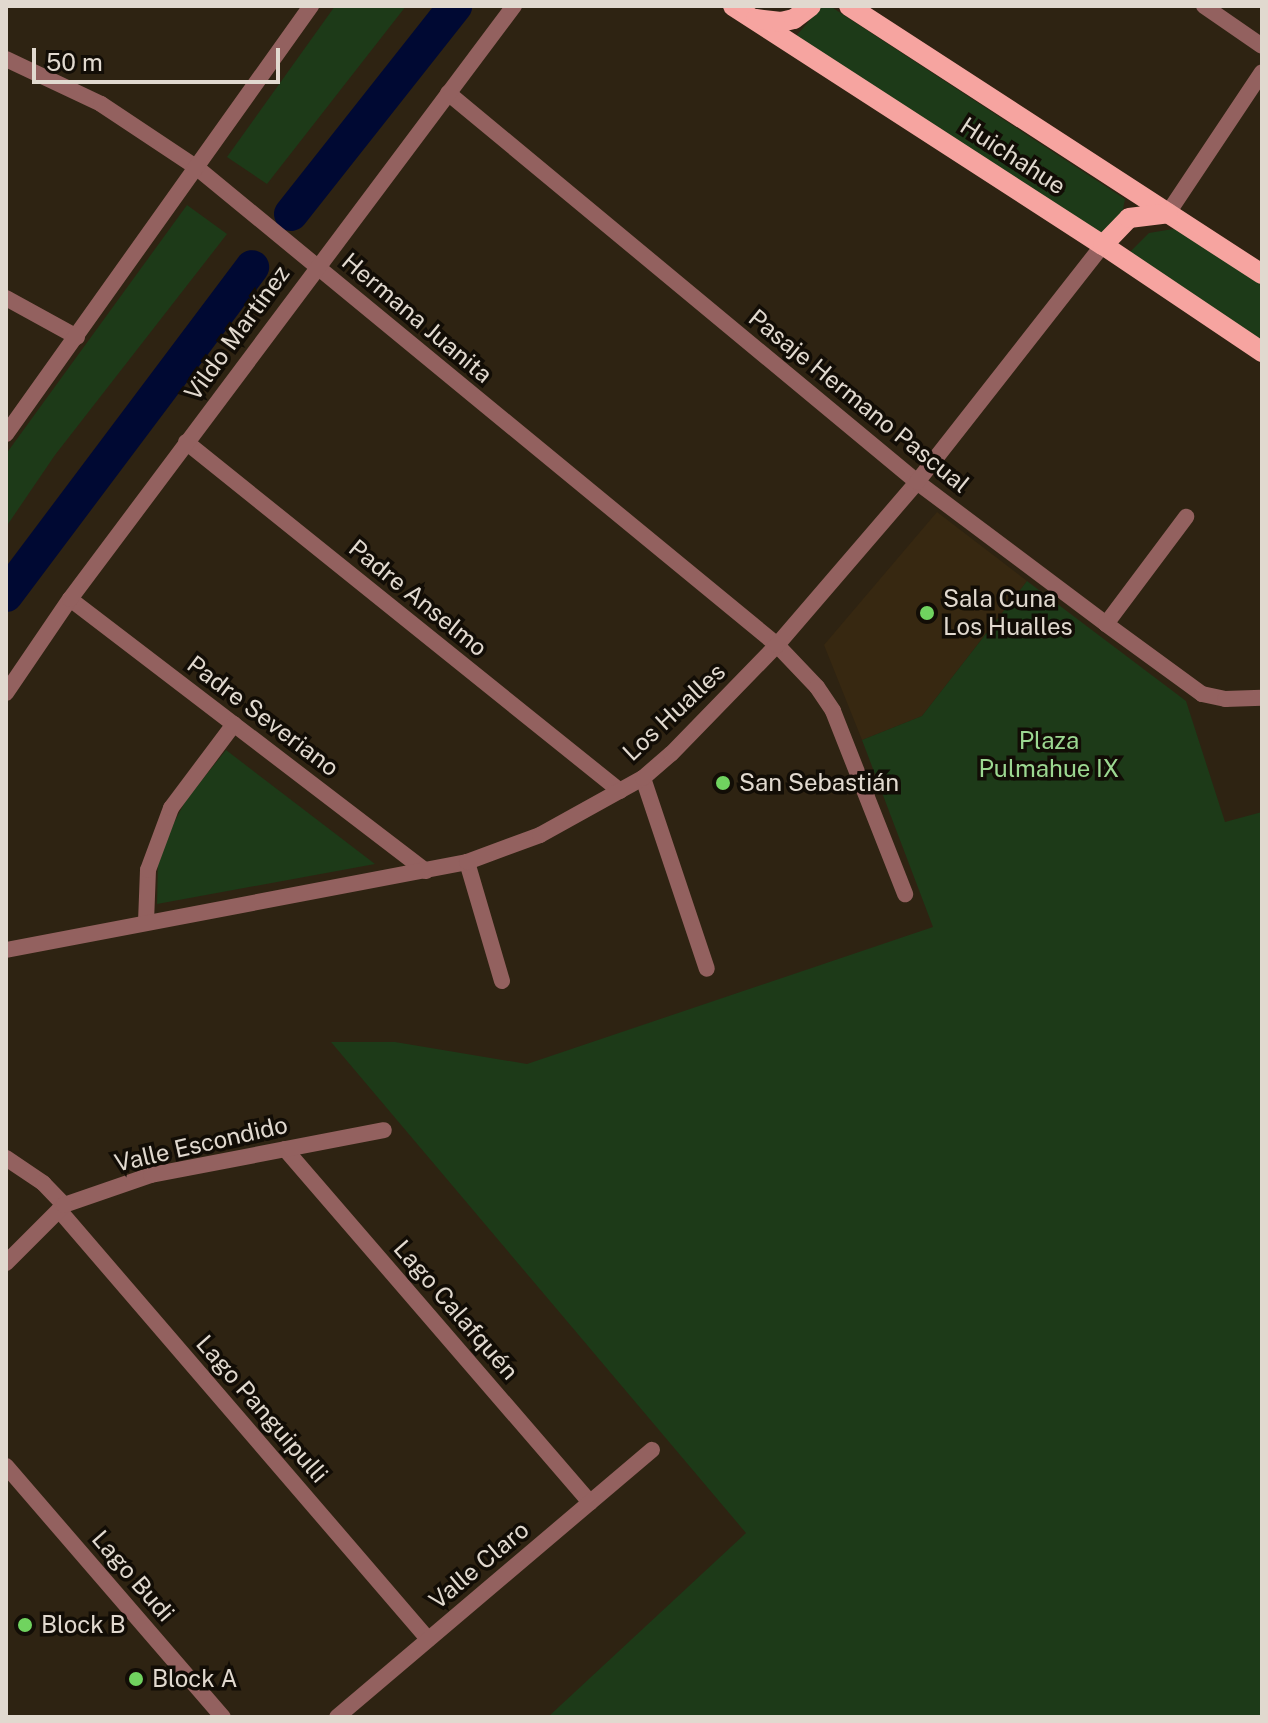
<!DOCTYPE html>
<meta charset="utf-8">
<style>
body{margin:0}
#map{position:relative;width:1268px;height:1723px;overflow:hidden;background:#2e2312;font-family:"Public Sans",sans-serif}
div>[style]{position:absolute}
.built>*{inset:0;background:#372811}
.green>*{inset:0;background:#1d3a18}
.canal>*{height:34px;margin:-17px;padding:0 17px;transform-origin:17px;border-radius:17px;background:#000933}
.minor>*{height:16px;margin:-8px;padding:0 8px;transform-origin:8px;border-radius:8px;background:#93615f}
.primary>*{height:20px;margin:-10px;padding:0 10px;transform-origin:10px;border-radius:10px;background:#f6a4a0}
.dots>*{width:22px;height:22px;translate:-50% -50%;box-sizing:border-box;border:4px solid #120d06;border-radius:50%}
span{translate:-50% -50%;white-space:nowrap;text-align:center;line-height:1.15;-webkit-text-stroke:7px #120d06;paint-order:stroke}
.street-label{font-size:24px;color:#e1d9cf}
.poi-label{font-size:24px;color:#e1d9cf}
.left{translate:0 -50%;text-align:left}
.park-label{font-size:24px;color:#9cd891}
.frame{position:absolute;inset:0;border:8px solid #e1d9cf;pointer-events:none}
.scale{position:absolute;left:32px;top:48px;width:248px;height:36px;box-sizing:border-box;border:4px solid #e1d9cf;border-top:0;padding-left:10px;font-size:24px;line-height:28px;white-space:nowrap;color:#e1d9cf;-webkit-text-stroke:6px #120d06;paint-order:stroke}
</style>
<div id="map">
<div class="built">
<i style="clip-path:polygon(937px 512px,1027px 581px,922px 716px,862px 740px,824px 645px)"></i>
</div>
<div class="green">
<i style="clip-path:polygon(335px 6px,406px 6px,267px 184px,227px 157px)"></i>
<i style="clip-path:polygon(822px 6px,830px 6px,1125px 199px,1122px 214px,1098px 240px,790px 43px)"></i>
<i style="clip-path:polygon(187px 205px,227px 234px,55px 455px,6px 527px,6px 454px)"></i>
<i style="clip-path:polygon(1179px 228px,1262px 282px,1262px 343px,1128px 254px,1149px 233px)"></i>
<i style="clip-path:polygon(1027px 581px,1186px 701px,1225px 822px,1262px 812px,1262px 1717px,548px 1717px,746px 1533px,331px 1042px,395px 1042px,527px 1064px,933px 927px,862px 740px,922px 716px)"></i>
<i style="clip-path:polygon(226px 750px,375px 864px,157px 904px,158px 863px,169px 832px,186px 800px)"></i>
</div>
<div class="canal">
<i style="left:291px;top:214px;width:265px;rotate:-51.7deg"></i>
<i style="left:6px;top:595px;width:410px;rotate:-53.1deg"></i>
</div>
<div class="minor">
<i style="left:1204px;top:6px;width:70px;rotate:34.6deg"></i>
<i style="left:6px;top:59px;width:105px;rotate:25.3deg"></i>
<i style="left:101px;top:104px;width:114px;rotate:33.6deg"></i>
<i style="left:196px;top:167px;width:752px;rotate:39.44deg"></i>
<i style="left:777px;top:645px;width:58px;rotate:46.4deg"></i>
<i style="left:817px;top:687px;width:29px;rotate:56deg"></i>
<i style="left:833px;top:711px;width:197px;rotate:68.5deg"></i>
<i style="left:448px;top:93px;width:609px;rotate:39.67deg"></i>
<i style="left:917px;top:482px;width:236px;rotate:36.9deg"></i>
<i style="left:1106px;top:624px;width:119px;rotate:36.1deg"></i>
<i style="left:1202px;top:694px;width:24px;rotate:12deg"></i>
<i style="left:1225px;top:699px;width:37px;rotate:-2deg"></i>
<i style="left:1168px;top:213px;width:169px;rotate:-56.3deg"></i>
<i style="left:6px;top:298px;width:81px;rotate:28.8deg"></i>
<i style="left:6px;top:434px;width:526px;rotate:-54.53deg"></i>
<i style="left:186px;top:442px;width:557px;rotate:38.8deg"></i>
<i style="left:70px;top:599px;width:448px;rotate:37.4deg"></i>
<i style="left:1106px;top:624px;width:134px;rotate:-53.2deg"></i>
<i style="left:6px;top:693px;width:114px;rotate:-55.8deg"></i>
<i style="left:70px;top:599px;width:741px;rotate:-53.18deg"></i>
<i style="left:643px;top:778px;width:201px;rotate:71.5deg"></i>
<i style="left:467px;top:862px;width:124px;rotate:73.6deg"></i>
<i style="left:146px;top:922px;width:52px;rotate:-87.8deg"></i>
<i style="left:148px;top:870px;width:66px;rotate:-69.6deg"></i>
<i style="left:171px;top:808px;width:105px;rotate:-53.1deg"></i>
<i style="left:6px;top:950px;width:469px;rotate:-10.8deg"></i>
<i style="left:467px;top:862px;width:78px;rotate:-20.3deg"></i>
<i style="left:540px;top:835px;width:118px;rotate:-29deg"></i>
<i style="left:643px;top:778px;width:37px;rotate:-41deg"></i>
<i style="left:671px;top:754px;width:152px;rotate:-45.8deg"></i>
<i style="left:777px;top:645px;width:215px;rotate:-49.3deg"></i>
<i style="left:917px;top:482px;width:301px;rotate:-51.9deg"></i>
<i style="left:285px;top:1149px;width:467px;rotate:49.2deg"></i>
<i style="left:6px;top:1158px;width:45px;rotate:34deg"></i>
<i style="left:43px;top:1183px;width:30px;rotate:46deg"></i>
<i style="left:59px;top:1210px;width:566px;rotate:49.3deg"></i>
<i style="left:6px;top:1263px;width:82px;rotate:-45deg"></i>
<i style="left:64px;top:1205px;width:92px;rotate:-19deg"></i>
<i style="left:151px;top:1175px;width:237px;rotate:-10.9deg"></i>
<i style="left:6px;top:1466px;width:332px;rotate:49.2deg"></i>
<i style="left:337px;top:1717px;width:413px;rotate:-40.3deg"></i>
</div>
<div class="primary">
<i style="left:733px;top:6px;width:440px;rotate:32.9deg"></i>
<i style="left:1103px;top:245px;width:192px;rotate:33.9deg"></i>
<i style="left:849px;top:6px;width:492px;rotate:33deg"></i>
<i style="left:756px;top:19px;width:25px;rotate:7deg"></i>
<i style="left:781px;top:22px;width:13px;rotate:-13deg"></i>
<i style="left:794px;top:19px;width:21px;rotate:-37deg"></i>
<i style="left:1103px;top:245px;width:37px;rotate:-46deg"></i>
<i style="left:1129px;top:218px;width:39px;rotate:-7deg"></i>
</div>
<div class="dots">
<i style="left:927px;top:613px;background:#70d35f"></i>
<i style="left:723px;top:783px;background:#70d35f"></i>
<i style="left:25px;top:1625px;background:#70d35f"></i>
<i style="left:136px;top:1679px;background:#70d35f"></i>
</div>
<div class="street-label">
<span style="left:1013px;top:156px;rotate:33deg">Huichahue</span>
<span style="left:417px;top:318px;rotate:40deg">Hermana Juanita</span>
<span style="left:237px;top:333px;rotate:-54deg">Vildo Martínez</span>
<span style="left:859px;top:401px;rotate:39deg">Pasaje Hermano Pascual</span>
<span style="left:418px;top:598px;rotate:39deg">Padre Anselmo</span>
<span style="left:674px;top:712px;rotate:-43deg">Los Hualles</span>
<span style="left:263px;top:716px;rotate:37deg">Padre Severiano</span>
<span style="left:201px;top:1144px;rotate:-13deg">Valle Escondido</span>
<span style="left:456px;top:1310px;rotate:49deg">Lago Calafquén</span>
<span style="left:262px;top:1409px;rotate:49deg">Lago Panguipulli</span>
<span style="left:479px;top:1565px;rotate:-40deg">Valle Claro</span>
<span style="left:133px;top:1576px;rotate:49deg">Lago Budi</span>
</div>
<div class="poi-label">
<span class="left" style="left:943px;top:613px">Sala Cuna<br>Los Hualles</span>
<span class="left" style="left:739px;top:783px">San Sebastián</span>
<span class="left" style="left:41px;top:1625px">Block B</span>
<span class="left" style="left:152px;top:1679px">Block A</span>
</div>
<div class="park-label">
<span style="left:1049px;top:755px">Plaza<br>Pulmahue IX</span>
</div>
<div class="frame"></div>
<div class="scale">50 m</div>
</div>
